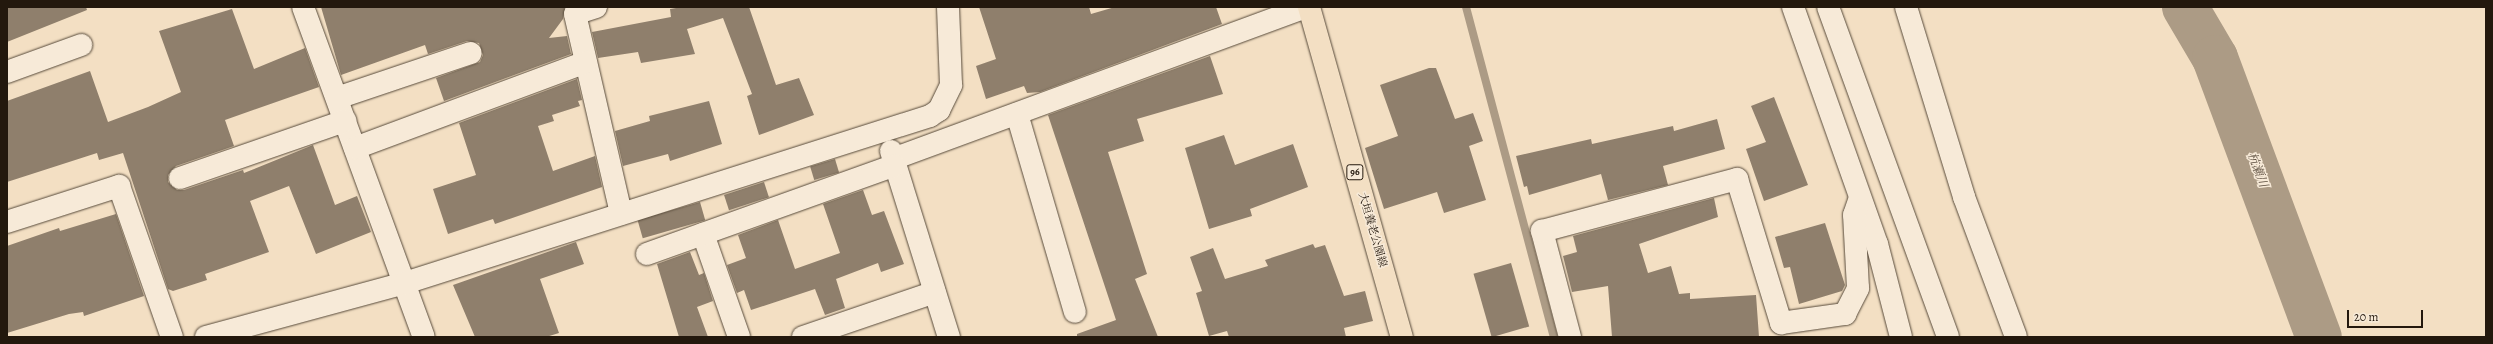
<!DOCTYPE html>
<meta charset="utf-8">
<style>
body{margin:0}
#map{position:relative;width:2493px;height:344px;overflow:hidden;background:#f3dfc3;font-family:Alegreya,"Noto Serif JP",serif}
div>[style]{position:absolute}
.stream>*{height:8px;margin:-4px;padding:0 4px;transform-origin:4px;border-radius:4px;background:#ac9b85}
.river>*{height:46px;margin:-23px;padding:0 23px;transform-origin:23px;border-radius:23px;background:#ac9b85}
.building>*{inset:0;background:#8f7f6c;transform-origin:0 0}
.roads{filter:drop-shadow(0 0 1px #574a3a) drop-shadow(0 0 1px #574a3a)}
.minor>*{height:22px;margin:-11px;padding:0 11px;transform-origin:11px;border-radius:11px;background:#f7ead8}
.primary>*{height:22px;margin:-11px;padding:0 11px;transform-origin:11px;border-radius:11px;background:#f3dfc3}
span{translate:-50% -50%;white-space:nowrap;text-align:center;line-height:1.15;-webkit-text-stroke:3px #f7ead8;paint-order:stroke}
.shield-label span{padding:1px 3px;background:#f7ead8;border:1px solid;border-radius:3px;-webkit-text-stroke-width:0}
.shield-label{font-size:10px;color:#23180d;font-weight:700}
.street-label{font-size:11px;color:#23180d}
.water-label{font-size:12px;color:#5a4c3d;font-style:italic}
.frame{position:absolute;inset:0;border:8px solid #23180d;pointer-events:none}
.scale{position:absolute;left:2347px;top:310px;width:76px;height:18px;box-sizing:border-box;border:2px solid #23180d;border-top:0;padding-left:5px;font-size:12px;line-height:14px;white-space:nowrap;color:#23180d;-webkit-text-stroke:3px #f7ead8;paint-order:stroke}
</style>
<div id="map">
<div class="stream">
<i style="left:1466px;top:7px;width:342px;rotate:75.1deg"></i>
</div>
<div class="river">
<i style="left:2185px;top:7px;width:59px;rotate:59.5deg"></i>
<i style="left:2215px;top:58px;width:298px;rotate:69.6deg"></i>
</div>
<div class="building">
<i style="clip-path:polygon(7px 7px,86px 7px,87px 10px,7px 42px)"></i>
<i style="clip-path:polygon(321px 7px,565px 7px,563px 19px,549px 38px,567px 36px,571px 54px,444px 101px,436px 78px,480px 62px,483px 55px,479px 43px,467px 41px,428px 54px,425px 45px,341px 75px)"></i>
<i style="clip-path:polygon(682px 7px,749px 7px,776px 85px,799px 78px,814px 115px,759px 135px,747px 96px,752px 94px,723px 18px,687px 29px,695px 54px,641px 63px,638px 52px,598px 58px,592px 32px,671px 17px,670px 9px)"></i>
<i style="clip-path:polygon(979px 7px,1089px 7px,1091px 14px,1115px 7px,1216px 7px,1222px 24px,1040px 92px,1027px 93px,1024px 86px,986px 99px,976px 66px,996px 59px)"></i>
<i style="clip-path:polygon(232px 9px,254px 69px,305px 48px,319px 87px,225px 120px,234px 146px,176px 166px,168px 175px,168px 182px,177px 190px,184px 190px,243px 170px,244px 173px,313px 145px,335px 205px,357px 196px,371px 232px,316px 254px,289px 186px,250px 201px,269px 252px,205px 274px,207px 280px,173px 291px,168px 289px,123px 153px,99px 160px,97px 153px,7px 182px,7px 101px,90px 71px,108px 122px,148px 107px,181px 92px,159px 31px)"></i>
<i style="clip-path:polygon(1210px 56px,1223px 94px,1137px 119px,1144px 141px,1108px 152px,1147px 274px,1135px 279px,1158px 337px,1077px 337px,1077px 334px,1116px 320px,1048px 115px)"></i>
<i style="clip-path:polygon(1429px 68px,1436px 68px,1455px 119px,1473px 113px,1483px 141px,1469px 146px,1486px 200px,1444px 213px,1437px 192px,1384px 209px,1365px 148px,1398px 136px,1380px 85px)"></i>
<i style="clip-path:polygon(577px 79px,582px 100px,578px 101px,580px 106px,552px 115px,554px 121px,538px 126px,553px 171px,595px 156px,602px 187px,495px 224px,493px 219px,448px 234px,433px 189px,476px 175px,459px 123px)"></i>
<i style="clip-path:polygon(1774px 97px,1808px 185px,1764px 201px,1746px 149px,1766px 142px,1751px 106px)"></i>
<i style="clip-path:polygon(709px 101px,722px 144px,670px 161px,668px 154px,623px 166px,615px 131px,650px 121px,649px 116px)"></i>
<i style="clip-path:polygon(1717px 119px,1725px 149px,1663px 166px,1668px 185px,1608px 200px,1601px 174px,1529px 195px,1527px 186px,1524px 187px,1516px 156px,1591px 139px,1592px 144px,1673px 126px,1674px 131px)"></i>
<i style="clip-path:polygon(1224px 135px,1235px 165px,1293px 144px,1308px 187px,1250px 209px,1252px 216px,1209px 229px,1185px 148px)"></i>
<i style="left:835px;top:159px;width:14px;height:26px;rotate:73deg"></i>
<i style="left:764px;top:182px;width:16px;height:42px;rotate:72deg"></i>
<i style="clip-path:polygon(863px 190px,872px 215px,884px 211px,904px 264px,881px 272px,878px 263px,836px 279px,845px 308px,825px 315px,815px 289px,751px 310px,744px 290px,737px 293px,727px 265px,746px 258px,738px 235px,778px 220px,795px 269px,840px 253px,823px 204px)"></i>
<i style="clip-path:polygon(1714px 198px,1718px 217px,1639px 244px,1648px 273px,1671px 266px,1679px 294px,1690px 293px,1690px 299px,1756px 295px,1759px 337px,1612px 337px,1608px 286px,1572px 292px,1563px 256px,1577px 252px,1573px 236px)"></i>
<i style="left:700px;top:202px;width:19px;height:65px;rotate:74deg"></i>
<i style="clip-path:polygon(116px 214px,144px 296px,84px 316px,83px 312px,69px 314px,7px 333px,7px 246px,59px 228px,60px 231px)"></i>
<i style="clip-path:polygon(1825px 223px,1845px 285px,1842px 291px,1799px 304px,1790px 267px,1784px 268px,1775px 237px)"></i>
<i style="clip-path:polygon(576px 242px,584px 264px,540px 279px,559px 333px,546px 337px,475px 337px,453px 285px)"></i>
<i style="clip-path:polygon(1313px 244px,1315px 248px,1325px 245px,1344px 296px,1365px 291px,1373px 321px,1344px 328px,1346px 337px,1229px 337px,1227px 331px,1209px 336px,1196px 293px,1202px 291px,1190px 257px,1213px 248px,1225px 279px,1268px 266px,1265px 260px)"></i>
<i style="clip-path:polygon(690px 252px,699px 275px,704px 273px,713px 301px,697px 307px,708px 337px,679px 337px,657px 264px)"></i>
<i style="left:1511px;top:263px;width:66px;height:39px;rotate:74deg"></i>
</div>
<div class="roads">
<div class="minor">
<i style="left:303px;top:7px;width:351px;rotate:69.9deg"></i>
<i style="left:596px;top:7px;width:22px;rotate:162deg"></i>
<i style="left:575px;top:14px;width:205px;rotate:77deg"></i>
<i style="left:1793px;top:7px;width:251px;rotate:70.5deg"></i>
<i style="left:1877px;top:244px;width:96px;rotate:75.5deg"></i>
<i style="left:1828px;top:7px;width:351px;rotate:70deg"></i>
<i style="left:1906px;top:7px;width:199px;rotate:73deg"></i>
<i style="left:1964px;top:197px;width:149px;rotate:69.6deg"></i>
<i style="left:7px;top:72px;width:79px;rotate:-20deg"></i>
<i style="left:337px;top:98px;width:141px;rotate:-18.6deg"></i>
<i style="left:1017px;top:114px;width:206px;rotate:73.7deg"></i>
<i style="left:355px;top:148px;width:246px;rotate:-20.4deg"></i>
<i style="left:891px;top:151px;width:195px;rotate:72.7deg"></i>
<i style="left:893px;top:159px;width:440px;rotate:-20.2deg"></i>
<i style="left:180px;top:178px;width:175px;rotate:-19.1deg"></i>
<i style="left:7px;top:222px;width:118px;rotate:-17.8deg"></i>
<i style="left:119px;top:186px;width:160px;rotate:70.7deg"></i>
<i style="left:703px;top:234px;width:109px;rotate:70.7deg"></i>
<i style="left:647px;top:254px;width:263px;rotate:-19.7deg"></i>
<i style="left:206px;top:337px;width:206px;rotate:-15.2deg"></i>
<i style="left:405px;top:283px;width:551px;rotate:-17.65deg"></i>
<i style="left:930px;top:116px;width:11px;rotate:-34deg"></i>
<i style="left:939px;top:110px;width:28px;rotate:-64deg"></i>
<i style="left:951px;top:85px;width:78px;rotate:-92.2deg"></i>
<i style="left:803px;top:337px;width:139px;rotate:-18.8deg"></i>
<i style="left:1570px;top:337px;width:110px;rotate:-104.8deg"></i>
<i style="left:1542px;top:231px;width:202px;rotate:-14.9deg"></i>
<i style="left:1737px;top:179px;width:151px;rotate:73deg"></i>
<i style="left:1781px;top:323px;width:65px;rotate:-8deg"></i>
<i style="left:1845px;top:314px;width:29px;rotate:-63deg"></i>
<i style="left:1858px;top:288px;width:73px;rotate:-93.1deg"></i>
<i style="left:1854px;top:215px;width:18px;rotate:-71deg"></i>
</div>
<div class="primary">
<i style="left:1309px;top:7px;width:343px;rotate:74.3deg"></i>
</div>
</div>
<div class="shield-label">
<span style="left:1355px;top:172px">96</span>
</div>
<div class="street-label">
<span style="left:1372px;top:230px;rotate:74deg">大垣養老公園線</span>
</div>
<div class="water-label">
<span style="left:2257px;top:170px;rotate:69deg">杭瀬川</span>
</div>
<div class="frame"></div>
<div class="scale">20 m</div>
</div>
